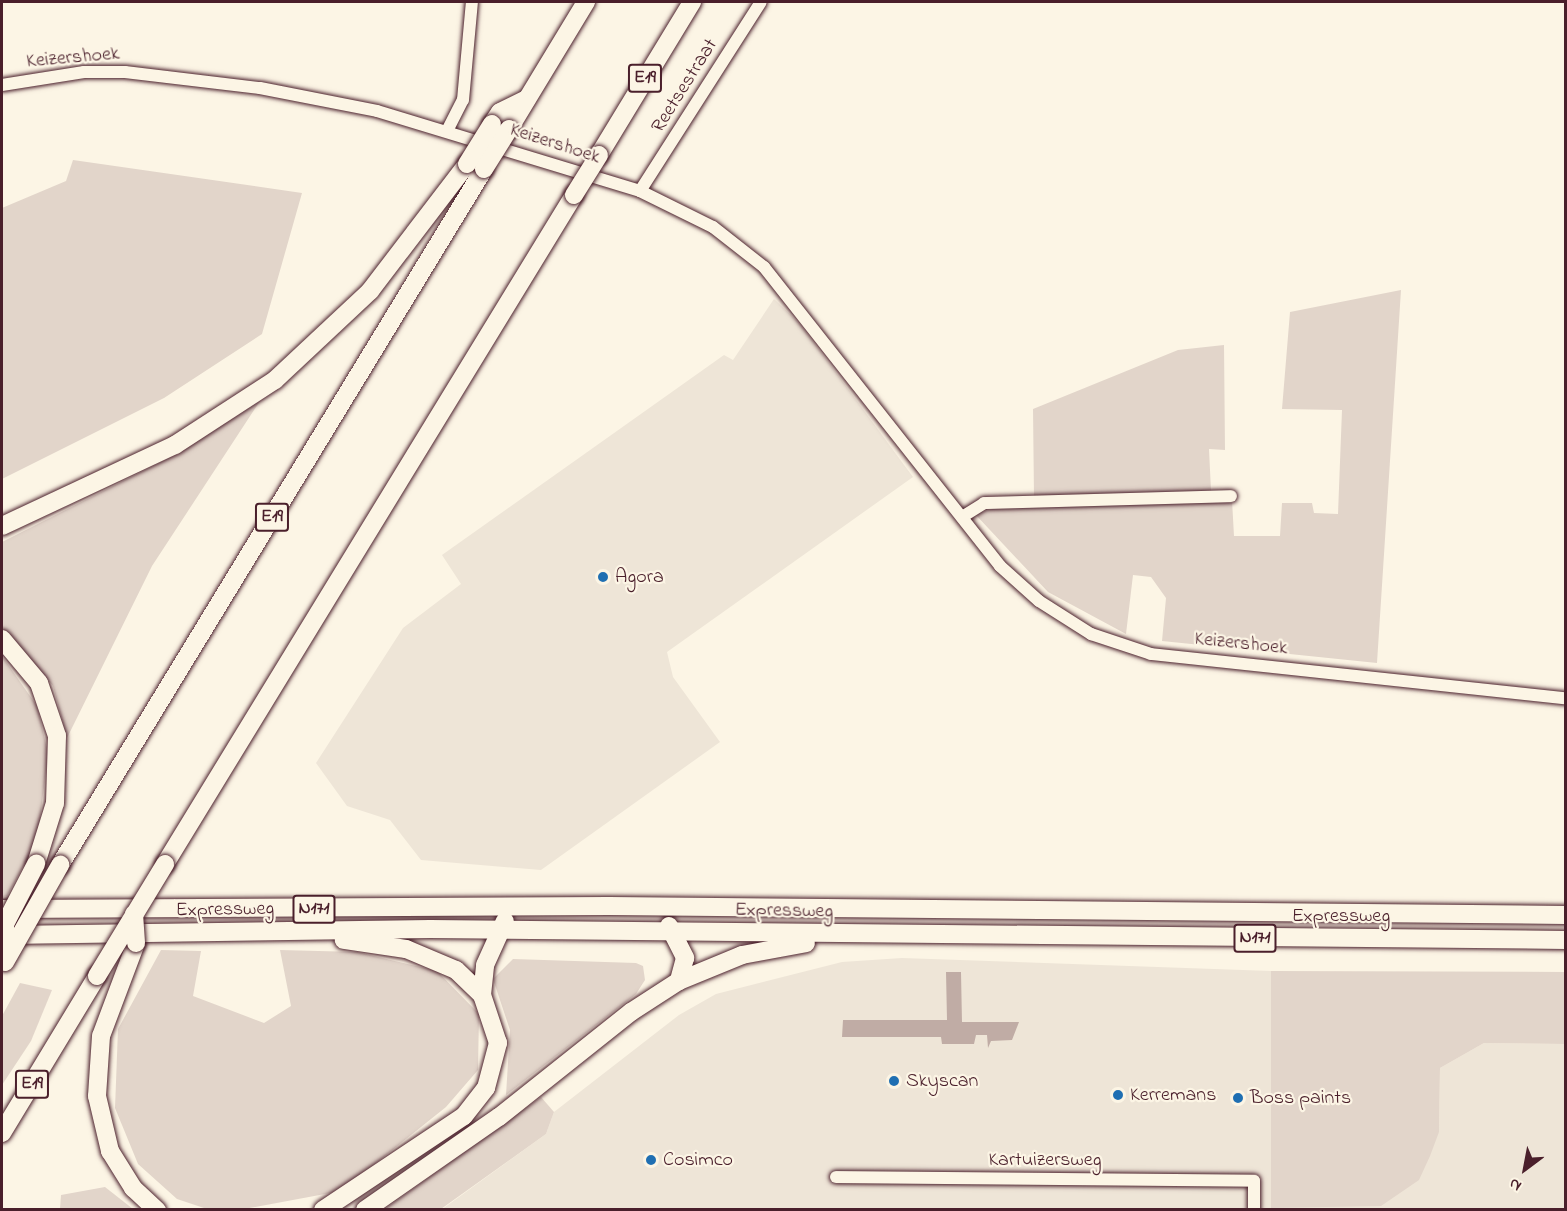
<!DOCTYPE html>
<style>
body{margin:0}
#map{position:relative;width:1567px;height:1211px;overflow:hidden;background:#fcf5e5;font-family:"Indie Flower",sans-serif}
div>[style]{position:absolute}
.built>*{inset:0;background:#eee5d7}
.green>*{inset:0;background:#e2d5ca}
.water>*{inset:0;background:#c0aca5}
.roads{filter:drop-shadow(0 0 2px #4a1f2b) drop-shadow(0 0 2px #4a1f2b)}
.minor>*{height:12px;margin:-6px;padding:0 6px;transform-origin:6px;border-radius:6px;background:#fcf5e5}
.highway>*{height:18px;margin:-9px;padding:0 9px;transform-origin:9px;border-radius:9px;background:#fcf5e5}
.bridges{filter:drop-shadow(0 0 2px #4a1f2b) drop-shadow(0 0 2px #4a1f2b)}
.highway-bridge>*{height:18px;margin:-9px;padding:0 9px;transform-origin:9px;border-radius:9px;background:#fcf5e5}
.dots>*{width:16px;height:16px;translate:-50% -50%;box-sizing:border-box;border:3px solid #fcf5e5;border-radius:50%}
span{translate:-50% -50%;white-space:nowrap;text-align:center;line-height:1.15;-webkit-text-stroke:4.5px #fcf5e5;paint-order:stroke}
.shield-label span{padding:2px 4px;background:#fcf5e5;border:2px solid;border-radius:4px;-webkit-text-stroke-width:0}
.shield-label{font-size:18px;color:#4a1f2b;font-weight:700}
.street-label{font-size:20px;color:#4a1f2b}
.poi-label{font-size:20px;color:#4a1f2b}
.left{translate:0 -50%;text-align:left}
.frame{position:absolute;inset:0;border:3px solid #4a1f2b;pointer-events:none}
.north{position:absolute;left:1495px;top:1139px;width:60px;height:60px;-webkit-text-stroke:4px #fcf5e5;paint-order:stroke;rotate:212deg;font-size:16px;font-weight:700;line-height:24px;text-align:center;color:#4a1f2b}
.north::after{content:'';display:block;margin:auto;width:21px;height:27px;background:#4a1f2b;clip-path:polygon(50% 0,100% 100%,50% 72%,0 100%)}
</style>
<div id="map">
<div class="built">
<i style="clip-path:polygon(774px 299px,800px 324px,913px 477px,667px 652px,673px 677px,720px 742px,541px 870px,421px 860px,390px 820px,347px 806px,316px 763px,403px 628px,461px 584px,442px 555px,724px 355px,733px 360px)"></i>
<i style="clip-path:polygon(902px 958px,1271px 971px,1271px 1207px,1439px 1132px,1440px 1068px,1484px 1043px,1565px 1044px,1565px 1209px,441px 1210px,546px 1134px,554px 1112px,679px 1015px,716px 994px,842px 962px)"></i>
</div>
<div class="green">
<i style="clip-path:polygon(73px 160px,302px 193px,262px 334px,164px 398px,2px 479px,2px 208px,66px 181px)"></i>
<i style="clip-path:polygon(1401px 290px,1377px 663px,1162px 641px,1166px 598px,1151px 577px,1133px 575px,1126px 634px,1048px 592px,975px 514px,1007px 505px,1232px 500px,1234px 536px,1280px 536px,1282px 503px,1312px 503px,1314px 513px,1338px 514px,1342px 410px,1282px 409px,1290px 312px)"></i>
<i style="clip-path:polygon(1224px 345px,1225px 450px,1209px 449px,1211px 491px,1034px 497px,1033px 409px,1178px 350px)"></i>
<i style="clip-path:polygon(260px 401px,152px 566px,67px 738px,53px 686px,2px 627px,2px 542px,173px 456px)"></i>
<i style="clip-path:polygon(2px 656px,37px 706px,48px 753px,39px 827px,29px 856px,7px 896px,2px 897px)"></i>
<i style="clip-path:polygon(161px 950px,201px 951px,193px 996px,264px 1023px,291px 1006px,280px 950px,357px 952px,437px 971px,479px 1014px,478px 1070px,446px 1107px,341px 1191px,244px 1209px,207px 1209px,177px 1199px,138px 1164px,115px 1108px,118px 1029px)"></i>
<i style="clip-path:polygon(513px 959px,636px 963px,643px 966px,645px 980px,636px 994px,506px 1095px,510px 1030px,493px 979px)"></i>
<i style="clip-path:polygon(1271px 971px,1565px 972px,1565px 1044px,1484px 1043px,1440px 1068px,1439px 1132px,1430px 1156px,1419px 1180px,1381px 1206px,1271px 1208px)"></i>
<i style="clip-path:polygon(20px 983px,52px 990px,31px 1041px,2px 1085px,2px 1016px)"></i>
<i style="clip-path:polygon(541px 1097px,554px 1112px,546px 1134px,441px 1209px,385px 1209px)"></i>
<i style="clip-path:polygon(105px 1187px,133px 1209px,60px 1209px,61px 1195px)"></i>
</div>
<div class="water">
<i style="clip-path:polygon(946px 972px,961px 972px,962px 1022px,1019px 1022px,1012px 1040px,991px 1041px,988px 1048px,987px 1035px,976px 1035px,974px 1044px,942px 1044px,941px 1037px,842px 1037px,843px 1020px,947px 1020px)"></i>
</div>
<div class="roads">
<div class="minor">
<i style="left:2px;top:85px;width:83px;rotate:-9deg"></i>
<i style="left:84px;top:72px;width:41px"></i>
<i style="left:125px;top:72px;width:136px;rotate:6.8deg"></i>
<i style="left:260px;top:88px;width:119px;rotate:11.1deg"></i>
<i style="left:377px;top:111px;width:275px;rotate:16.9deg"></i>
<i style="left:640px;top:191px;width:81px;rotate:26.3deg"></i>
<i style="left:713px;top:227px;width:65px;rotate:38.1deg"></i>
<i style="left:764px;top:267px;width:381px;rotate:51.7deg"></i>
<i style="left:1000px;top:566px;width:52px;rotate:41.9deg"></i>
<i style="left:1039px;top:601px;width:62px;rotate:32.4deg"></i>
<i style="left:1091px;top:634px;width:63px;rotate:18.4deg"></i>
<i style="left:1151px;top:654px;width:417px;rotate:6.1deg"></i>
<i style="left:447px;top:131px;width:35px;rotate:-63deg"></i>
<i style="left:463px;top:100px;width:98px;rotate:-84.8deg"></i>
<i style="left:640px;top:191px;width:224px;rotate:-57.4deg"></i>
<i style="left:962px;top:517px;width:26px;rotate:-32deg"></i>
<i style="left:984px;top:503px;width:247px;rotate:-1.6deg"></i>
<i style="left:836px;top:1177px;width:418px;rotate:0.5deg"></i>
<i style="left:1254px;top:1181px;width:29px;rotate:90deg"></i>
</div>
<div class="highway">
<i style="left:492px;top:124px;width:14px;rotate:-56deg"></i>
<i style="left:500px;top:112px;width:30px;rotate:-26deg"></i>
<i style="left:509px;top:129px;width:149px;rotate:-58.8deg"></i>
<i style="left:599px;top:155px;width:179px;rotate:-58.7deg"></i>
<i style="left:2px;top:526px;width:191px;rotate:-25.1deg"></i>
<i style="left:175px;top:445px;width:119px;rotate:-33deg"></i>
<i style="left:275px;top:380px;width:130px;rotate:-43.1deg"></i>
<i style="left:370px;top:291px;width:160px;rotate:-52.6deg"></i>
<i style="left:2px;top:639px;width:57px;rotate:49.9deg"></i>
<i style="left:39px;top:683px;width:56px;rotate:71.2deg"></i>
<i style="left:57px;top:736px;width:67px;rotate:91.7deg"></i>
<i style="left:55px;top:803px;width:64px;rotate:107.3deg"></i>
<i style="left:165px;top:864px;width:784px;rotate:-58.56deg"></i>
<i style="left:60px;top:865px;width:815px;rotate:-58.65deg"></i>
<i style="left:2px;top:909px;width:607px;rotate:-0.28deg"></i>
<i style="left:609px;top:906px;width:957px;rotate:0.54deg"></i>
<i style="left:669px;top:926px;width:36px;rotate:63deg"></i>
<i style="left:685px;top:958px;width:24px;rotate:105deg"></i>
<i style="left:6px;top:935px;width:424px;rotate:-0.8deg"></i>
<i style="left:430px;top:929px;width:1136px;rotate:0.55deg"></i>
<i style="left:136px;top:943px;width:99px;rotate:110.6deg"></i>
<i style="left:101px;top:1036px;width:60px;rotate:93.8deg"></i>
<i style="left:97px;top:1096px;width:57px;rotate:76.7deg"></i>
<i style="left:110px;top:1151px;width:44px;rotate:58.1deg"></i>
<i style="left:133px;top:1188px;width:33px;rotate:43deg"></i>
<i style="left:482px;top:995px;width:30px;rotate:-84deg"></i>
<i style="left:485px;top:965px;width:48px;rotate:-65.6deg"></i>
<i style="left:2px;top:1133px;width:184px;rotate:-58.8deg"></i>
<i style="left:323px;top:1210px;width:169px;rotate:-33.7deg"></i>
<i style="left:464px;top:1116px;width:36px;rotate:-52deg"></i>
<i style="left:486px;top:1088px;width:47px;rotate:-75.1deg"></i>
<i style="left:498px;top:1043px;width:51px;rotate:-108.4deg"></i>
<i style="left:482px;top:995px;width:36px;rotate:-136deg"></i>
<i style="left:456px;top:970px;width:54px;rotate:-157.2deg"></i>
<i style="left:406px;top:949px;width:63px;rotate:-171.7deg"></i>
<i style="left:365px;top:1210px;width:163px;rotate:-34.8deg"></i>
<i style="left:499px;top:1117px;width:169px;rotate:-38.5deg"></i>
<i style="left:631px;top:1012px;width:57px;rotate:-32.9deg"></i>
<i style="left:679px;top:981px;width:68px;rotate:-22.4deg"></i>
<i style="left:742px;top:955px;width:65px;rotate:-10.6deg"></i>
</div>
</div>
<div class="bridges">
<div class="highway-bridge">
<i style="left:467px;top:164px;width:47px;rotate:-58deg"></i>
<i style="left:484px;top:169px;width:47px;rotate:-58deg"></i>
<i style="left:574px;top:195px;width:47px;rotate:-58deg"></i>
<i style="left:134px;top:914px;width:29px;rotate:86deg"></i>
<i style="left:5px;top:957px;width:33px;rotate:-90deg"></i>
<i style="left:5px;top:924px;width:68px;rotate:-62.7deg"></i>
<i style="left:5px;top:962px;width:112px;rotate:-60.4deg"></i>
<i style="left:97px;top:976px;width:131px;rotate:-58.7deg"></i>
</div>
</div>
<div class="dots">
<i style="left:603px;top:577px;background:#1f6fb2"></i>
<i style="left:894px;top:1081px;background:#1f6fb2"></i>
<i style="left:1118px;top:1095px;background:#1f6fb2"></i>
<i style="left:1238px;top:1098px;background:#1f6fb2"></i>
<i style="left:651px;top:1160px;background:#1f6fb2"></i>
</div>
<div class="shield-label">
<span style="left:645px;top:78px">E19</span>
<span style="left:272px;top:517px">E19</span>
<span style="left:314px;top:909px">N171</span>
<span style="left:1255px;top:938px">N171</span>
<span style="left:32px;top:1084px">E19</span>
</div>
<div class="street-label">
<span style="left:73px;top:58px;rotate:-5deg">Keizershoek</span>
<span style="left:685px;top:86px;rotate:-58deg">Reetsestraat</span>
<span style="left:555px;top:144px;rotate:18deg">Keizershoek</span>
<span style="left:1241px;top:644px;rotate:6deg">Keizershoek</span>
<span style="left:225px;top:910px;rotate:-1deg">Expressweg</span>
<span style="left:784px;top:911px;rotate:1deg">Expressweg</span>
<span style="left:1341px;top:916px">Expressweg</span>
<span style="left:1045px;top:1160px">Kartuizersweg</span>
</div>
<div class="poi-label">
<span class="left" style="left:615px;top:577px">Agora</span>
<span class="left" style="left:906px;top:1081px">Skyscan</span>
<span class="left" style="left:1130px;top:1095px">Kerremans</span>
<span class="left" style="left:1250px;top:1098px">Boss paints</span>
<span class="left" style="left:663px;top:1160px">Cosimco</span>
</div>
<div class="frame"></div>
<div class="north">N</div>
</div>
